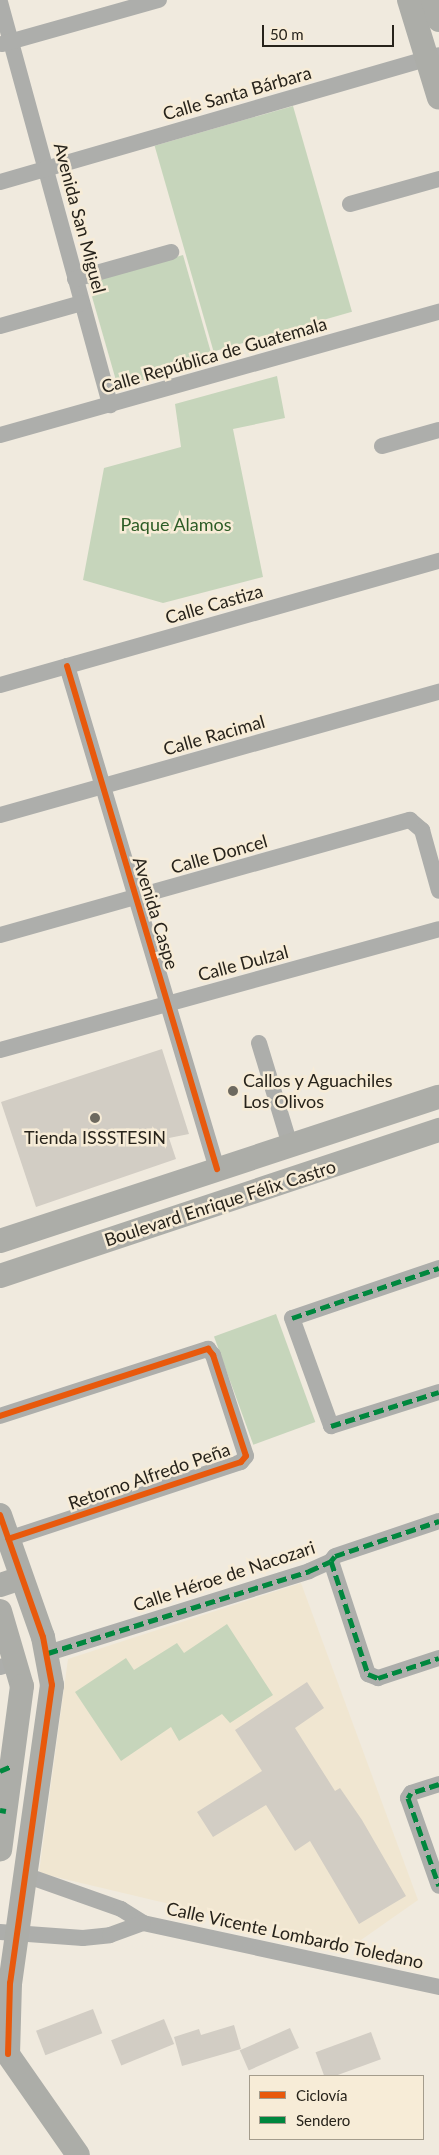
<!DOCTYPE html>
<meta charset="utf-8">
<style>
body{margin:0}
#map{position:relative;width:439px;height:2155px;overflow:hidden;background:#f0eade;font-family:Lato,sans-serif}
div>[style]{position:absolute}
.built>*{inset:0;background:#f0e6d1}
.green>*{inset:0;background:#c6d5bb;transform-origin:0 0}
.building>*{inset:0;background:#d2cdc4;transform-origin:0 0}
.street>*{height:16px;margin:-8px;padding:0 8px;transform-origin:8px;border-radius:8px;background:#adaeab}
.secondary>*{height:24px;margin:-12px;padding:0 12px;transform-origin:12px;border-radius:12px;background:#acada8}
.quiet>*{height:5px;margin-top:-2.5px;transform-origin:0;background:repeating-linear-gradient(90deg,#00873e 0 10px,transparent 0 15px)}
.cycleway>*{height:6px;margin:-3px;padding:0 3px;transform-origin:3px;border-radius:3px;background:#e8590c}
.dots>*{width:14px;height:14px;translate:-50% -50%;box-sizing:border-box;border:2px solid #f7ecd7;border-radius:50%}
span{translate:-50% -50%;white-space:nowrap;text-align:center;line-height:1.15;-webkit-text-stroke:5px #f7ecd7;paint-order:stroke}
.street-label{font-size:18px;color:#27231b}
.park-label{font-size:18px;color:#2d5c26}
.poi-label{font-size:18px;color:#27231b}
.left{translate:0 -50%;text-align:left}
.legend{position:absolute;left:249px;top:2075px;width:175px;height:65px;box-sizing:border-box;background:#f7ecd7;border:1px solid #a49c8c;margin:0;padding:6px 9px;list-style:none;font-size:15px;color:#27231b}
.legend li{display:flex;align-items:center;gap:10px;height:25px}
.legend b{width:25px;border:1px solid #a49c8c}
.scale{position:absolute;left:262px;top:25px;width:132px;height:22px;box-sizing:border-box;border:2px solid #27231b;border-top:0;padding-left:6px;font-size:15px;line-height:18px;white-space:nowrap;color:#27231b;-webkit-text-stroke:4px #f7ecd7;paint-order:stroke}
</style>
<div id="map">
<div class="built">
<i style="clip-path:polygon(301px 1583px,418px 1900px,351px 1947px,39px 1873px,68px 1659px)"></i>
</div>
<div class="green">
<i style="left:293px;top:106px;width:214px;height:144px;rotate:74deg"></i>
<i style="left:183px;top:255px;width:109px;height:99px;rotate:74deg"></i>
<i style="clip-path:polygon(277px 376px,285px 418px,233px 429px,263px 577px,163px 603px,83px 580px,104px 468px,181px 447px,175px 404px)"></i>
<i style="left:276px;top:1314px;width:115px;height:66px;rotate:70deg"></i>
<i style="clip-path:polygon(227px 1624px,273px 1695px,230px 1723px,222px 1714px,179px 1741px,171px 1727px,121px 1761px,75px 1692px,126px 1658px,134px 1670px,177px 1643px,184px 1653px)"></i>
</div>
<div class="building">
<i style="clip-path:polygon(162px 1049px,189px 1134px,169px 1138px,176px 1159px,36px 1207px,1px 1102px)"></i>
<i style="clip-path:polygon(307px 1682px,324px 1708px,295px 1728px,335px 1791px,340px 1788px,362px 1820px,406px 1896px,359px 1924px,310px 1841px,295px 1851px,266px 1805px,213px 1837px,197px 1812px,262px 1771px,235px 1730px)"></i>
<i style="left:93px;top:2009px;width:26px;height:61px;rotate:69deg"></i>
<i style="left:164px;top:2019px;width:27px;height:57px;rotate:68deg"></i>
<i style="clip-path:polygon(234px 2025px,241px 2049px,182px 2066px,174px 2037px,199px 2029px,201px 2035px)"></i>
<i style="left:290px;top:2028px;width:22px;height:55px;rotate:66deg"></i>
<i style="left:371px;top:2032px;width:29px;height:59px;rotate:70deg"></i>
</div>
<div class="street">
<i style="left:0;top:2px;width:418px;rotate:74.7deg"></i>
<i style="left:2px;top:44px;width:163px;rotate:-15.7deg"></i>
<i style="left:0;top:182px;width:457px;rotate:-16.1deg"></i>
<i style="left:350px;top:204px;width:92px;rotate:-15.7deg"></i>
<i style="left:75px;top:279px;width:100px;rotate:-15.7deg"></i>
<i style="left:0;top:326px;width:85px;rotate:-15.7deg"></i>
<i style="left:0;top:435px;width:456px;rotate:-15.7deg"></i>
<i style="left:382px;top:446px;width:59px;rotate:-15.7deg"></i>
<i style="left:67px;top:666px;width:525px;rotate:73.39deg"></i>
<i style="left:0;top:685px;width:456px;rotate:-15.8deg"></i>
<i style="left:0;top:815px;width:456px;rotate:-15.7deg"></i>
<i style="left:0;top:935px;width:426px;rotate:-15.7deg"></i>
<i style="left:410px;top:820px;width:16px;rotate:40deg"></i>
<i style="left:422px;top:830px;width:63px;rotate:74.4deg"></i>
<i style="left:259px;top:1043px;width:107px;rotate:73.1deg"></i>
<i style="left:0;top:1050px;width:455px;rotate:-15.4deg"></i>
<i style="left:439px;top:1268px;width:155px;rotate:161.2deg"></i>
<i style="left:292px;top:1318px;width:115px;rotate:70.1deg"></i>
<i style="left:331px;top:1426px;width:113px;rotate:-17.5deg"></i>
<i style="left:0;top:1416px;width:219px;rotate:-17.9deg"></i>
<i style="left:208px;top:1349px;width:8px;rotate:50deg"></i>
<i style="left:213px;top:1355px;width:106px;rotate:71.9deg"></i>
<i style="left:246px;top:1456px;width:8px;rotate:130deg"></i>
<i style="left:241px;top:1462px;width:245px;rotate:161.7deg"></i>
<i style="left:331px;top:1561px;width:119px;rotate:71.9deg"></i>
<i style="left:368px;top:1674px;width:11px;rotate:22deg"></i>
<i style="left:378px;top:1678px;width:64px;rotate:-18.2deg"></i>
<i style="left:48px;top:1653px;width:274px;rotate:-17.4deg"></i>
<i style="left:309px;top:1571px;width:24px;rotate:-24deg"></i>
<i style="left:331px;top:1561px;width:6px;rotate:-51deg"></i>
<i style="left:335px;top:1556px;width:110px;rotate:-18.6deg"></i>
<i style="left:0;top:1667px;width:18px;rotate:-16deg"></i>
<i style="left:439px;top:1784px;width:29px;rotate:162deg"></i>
<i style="left:411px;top:1793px;width:6px;rotate:121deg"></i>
<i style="left:408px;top:1798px;width:93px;rotate:70.6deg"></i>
<i style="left:25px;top:1875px;width:102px;rotate:19.5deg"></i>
<i style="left:121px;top:1909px;width:26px;rotate:32deg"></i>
<i style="left:143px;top:1923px;width:303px;rotate:12.2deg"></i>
<i style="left:0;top:1932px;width:83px;rotate:4.1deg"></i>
<i style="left:83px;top:1938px;width:27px;rotate:-6deg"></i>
<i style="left:110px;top:1935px;width:35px;rotate:-20deg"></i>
</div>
<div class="secondary">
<i style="left:409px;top:0;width:102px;rotate:73deg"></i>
<i style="left:433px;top:0;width:21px;rotate:73deg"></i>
<i style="left:0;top:1241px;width:462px;rotate:-18.2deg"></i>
<i style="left:0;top:1276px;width:463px;rotate:-18.4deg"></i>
<i style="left:0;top:1515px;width:129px;rotate:70.6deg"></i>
<i style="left:43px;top:1637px;width:49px;rotate:79.4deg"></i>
<i style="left:52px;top:1685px;width:301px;rotate:98deg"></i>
<i style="left:10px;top:1983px;width:71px;rotate:91.6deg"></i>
<i style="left:0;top:1585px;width:22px;rotate:-18deg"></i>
<i style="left:0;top:1611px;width:78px;rotate:73.7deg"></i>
<i style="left:22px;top:1686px;width:165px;rotate:97.6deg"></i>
<i style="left:0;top:2043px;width:136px;rotate:55.1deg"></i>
</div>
<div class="quiet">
<i style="left:292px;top:1318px;width:155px;rotate:-18.8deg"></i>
<i style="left:331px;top:1426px;width:113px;rotate:-17.5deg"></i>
<i style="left:331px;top:1561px;width:119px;rotate:71.9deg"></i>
<i style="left:368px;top:1674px;width:11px;rotate:22deg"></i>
<i style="left:378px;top:1678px;width:64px;rotate:-18.2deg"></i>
<i style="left:48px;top:1653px;width:274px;rotate:-17.4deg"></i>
<i style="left:309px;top:1571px;width:24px;rotate:-24deg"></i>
<i style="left:331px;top:1561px;width:6px;rotate:-51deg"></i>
<i style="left:335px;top:1556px;width:110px;rotate:-18.6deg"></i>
<i style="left:0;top:1771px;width:13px;rotate:-23deg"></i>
<i style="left:439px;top:1784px;width:29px;rotate:162deg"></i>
<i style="left:411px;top:1793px;width:6px;rotate:121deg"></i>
<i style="left:408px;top:1798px;width:93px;rotate:70.6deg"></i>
<i style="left:0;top:1810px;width:6px;rotate:9deg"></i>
</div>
<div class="cycleway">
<i style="left:67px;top:666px;width:525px;rotate:73.39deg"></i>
<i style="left:0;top:1416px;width:219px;rotate:-17.9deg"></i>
<i style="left:208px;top:1349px;width:8px;rotate:50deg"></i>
<i style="left:213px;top:1355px;width:106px;rotate:71.9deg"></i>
<i style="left:246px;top:1456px;width:8px;rotate:130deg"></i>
<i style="left:241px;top:1462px;width:245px;rotate:161.7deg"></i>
<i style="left:0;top:1515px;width:129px;rotate:70.6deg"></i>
<i style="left:43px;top:1637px;width:49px;rotate:79.4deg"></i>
<i style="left:52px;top:1685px;width:301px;rotate:98deg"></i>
<i style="left:10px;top:1983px;width:71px;rotate:91.6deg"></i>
</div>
<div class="dots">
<i style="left:233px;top:1091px;background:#6d695f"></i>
<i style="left:95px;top:1118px;background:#6d695f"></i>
</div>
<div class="street-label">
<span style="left:237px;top:93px;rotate:-16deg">Calle Santa Bárbara</span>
<span style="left:80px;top:218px;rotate:75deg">Avenida San Miguel</span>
<span style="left:214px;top:355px;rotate:-16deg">Calle República de Guatemala</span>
<span style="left:214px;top:604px;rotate:-16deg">Calle Castiza</span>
<span style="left:214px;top:735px;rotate:-16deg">Calle Racimal</span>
<span style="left:219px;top:854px;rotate:-16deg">Calle Doncel</span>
<span style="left:156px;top:913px;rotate:73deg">Avenida Caspe</span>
<span style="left:243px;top:963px;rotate:-15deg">Calle Dulzal</span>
<span style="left:220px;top:1203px;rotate:-18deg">Boulevard Enrique Félix Castro</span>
<span style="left:149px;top:1476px;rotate:-19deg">Retorno Alfredo Peña</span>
<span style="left:224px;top:1576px;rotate:-18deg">Calle Héroe de Nacozari</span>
<span style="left:295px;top:1935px;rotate:12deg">Calle Vicente Lombardo Toledano</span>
</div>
<div class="park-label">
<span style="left:176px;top:524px">Paque Alamos</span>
</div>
<div class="poi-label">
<span class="left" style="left:243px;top:1091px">Callos y Aguachiles<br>Los Olivos</span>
<span style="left:95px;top:1137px">Tienda ISSSTESIN</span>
</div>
<ul class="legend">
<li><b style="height:6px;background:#e8590c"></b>Ciclovía</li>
<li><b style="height:6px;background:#00873e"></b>Sendero</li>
</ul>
<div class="scale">50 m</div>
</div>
